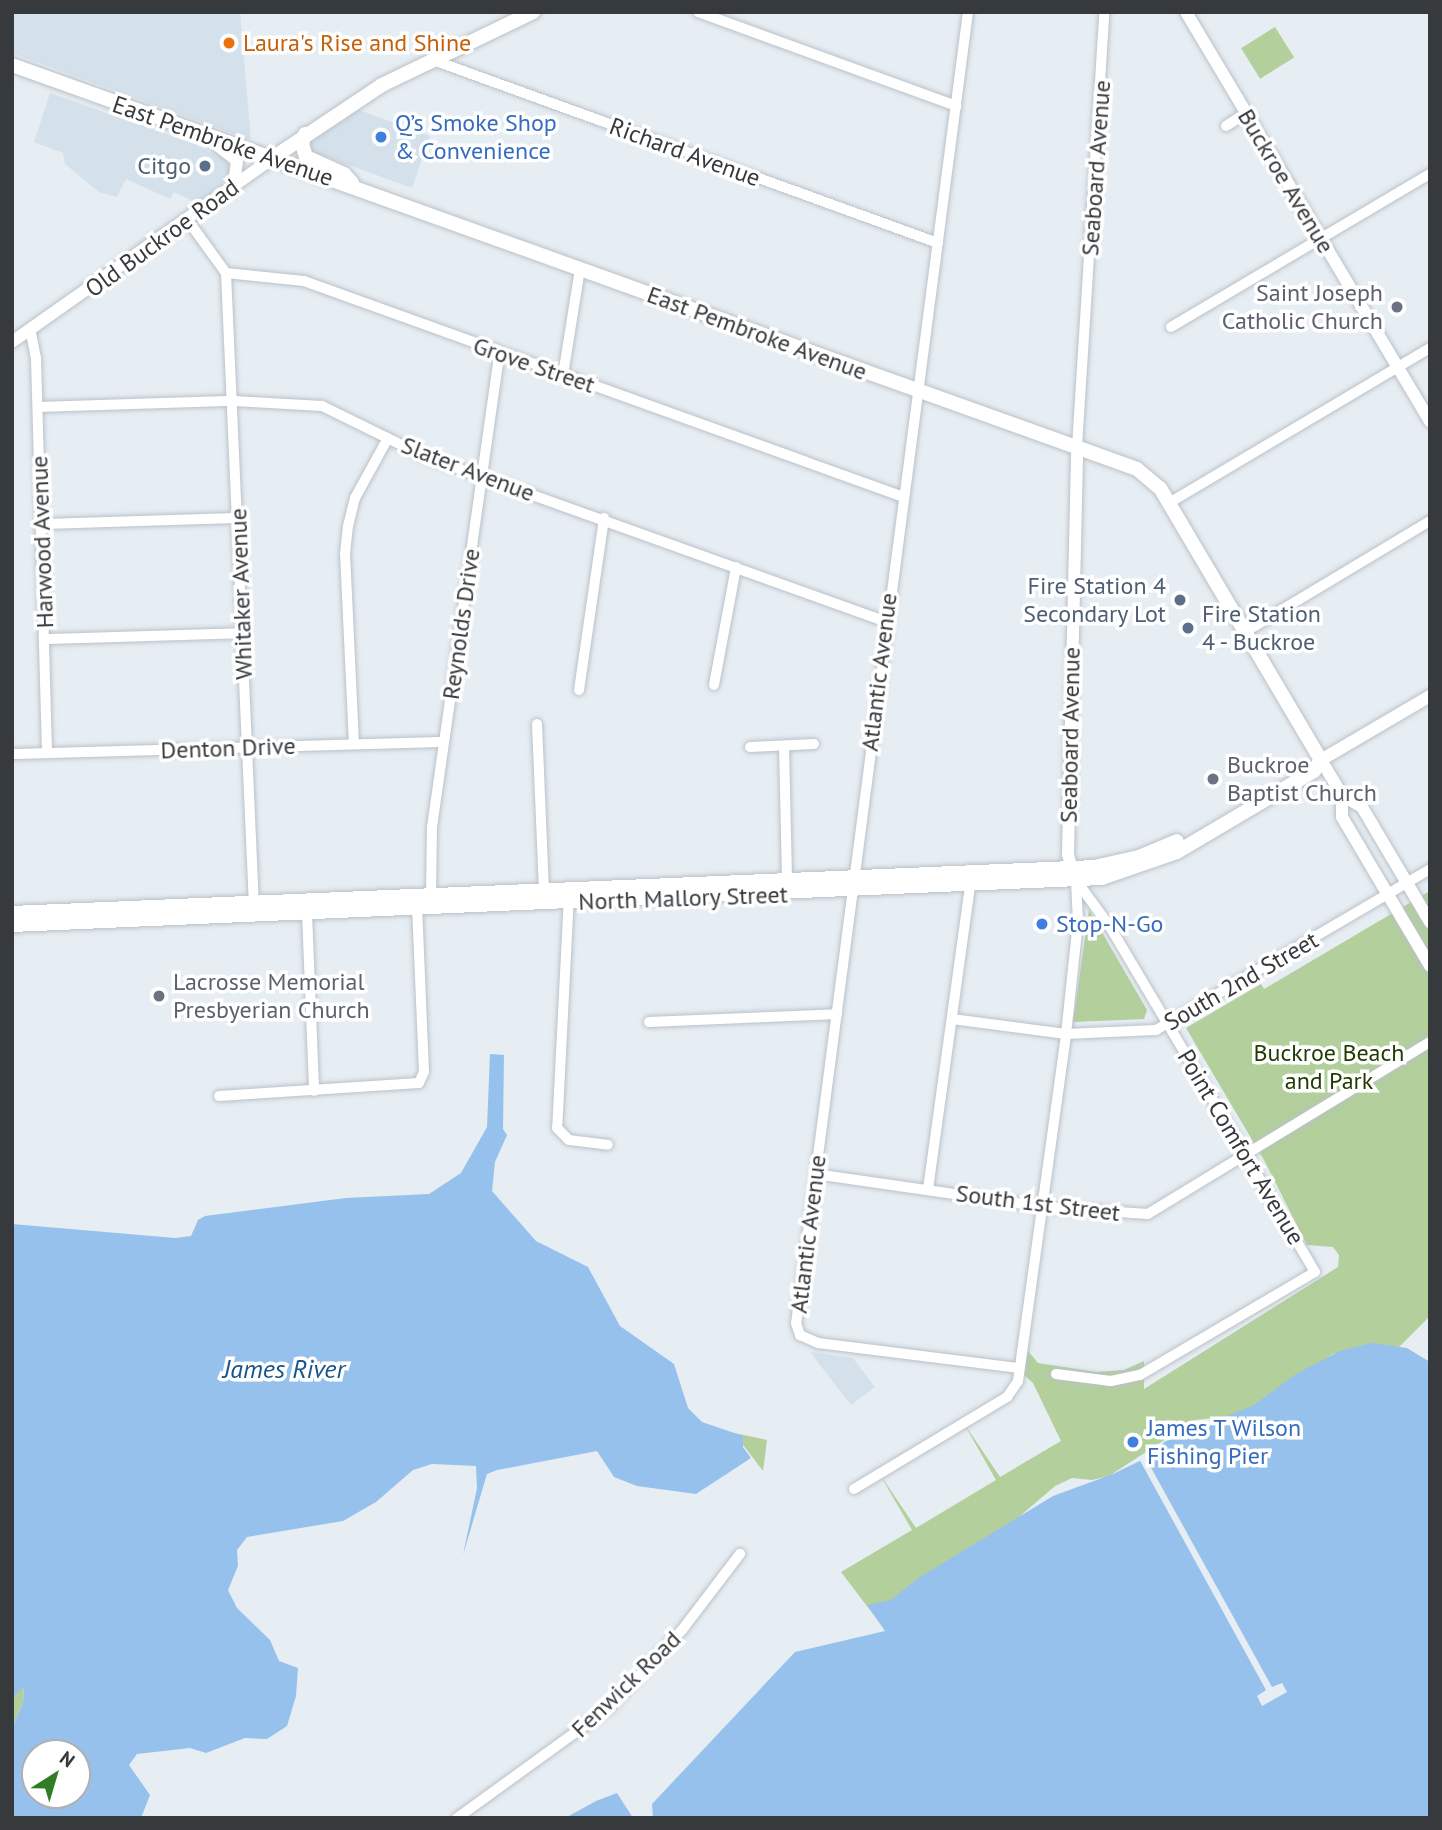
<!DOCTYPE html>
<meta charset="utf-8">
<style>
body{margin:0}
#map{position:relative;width:1442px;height:1830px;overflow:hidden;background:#e6edf3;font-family:"PT Sans",sans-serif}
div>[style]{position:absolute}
.built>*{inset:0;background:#d4e1eb}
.green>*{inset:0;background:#b2cf9c;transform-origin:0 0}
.water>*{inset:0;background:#97c1ed}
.pier>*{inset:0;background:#e6edf3}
.roads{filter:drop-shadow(0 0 2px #bbc1c7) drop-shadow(0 0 2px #bbc1c7)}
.minor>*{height:10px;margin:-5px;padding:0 5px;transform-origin:5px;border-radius:5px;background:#fff}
.tertiary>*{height:12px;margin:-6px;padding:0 6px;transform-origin:6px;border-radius:6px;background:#fff}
.secondary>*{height:14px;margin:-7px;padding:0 7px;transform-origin:7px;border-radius:7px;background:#fff}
.dots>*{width:19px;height:19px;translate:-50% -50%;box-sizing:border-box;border:4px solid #fff;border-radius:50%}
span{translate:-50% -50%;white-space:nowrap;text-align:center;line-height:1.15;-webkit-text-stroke:7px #fff;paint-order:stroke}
.food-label{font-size:24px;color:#c56008}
.left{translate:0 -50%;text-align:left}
.shop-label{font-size:24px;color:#366cbe}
.street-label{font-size:24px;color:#373a3c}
.service-label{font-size:24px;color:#4e5e75}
.right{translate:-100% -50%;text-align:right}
.worship-label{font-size:24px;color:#5b616d}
.park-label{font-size:24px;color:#1f3900}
.water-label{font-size:26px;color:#18548a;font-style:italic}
.frame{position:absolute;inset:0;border:14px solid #373a3c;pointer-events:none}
.north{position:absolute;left:21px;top:1739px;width:70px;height:70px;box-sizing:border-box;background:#fff;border:2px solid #afb0b1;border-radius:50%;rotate:37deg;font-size:19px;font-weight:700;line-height:28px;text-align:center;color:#373a3c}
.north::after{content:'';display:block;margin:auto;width:24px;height:32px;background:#327d24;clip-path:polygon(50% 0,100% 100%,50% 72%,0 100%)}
</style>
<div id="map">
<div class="built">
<i style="clip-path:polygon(12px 12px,240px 12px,251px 140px,12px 53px)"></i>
<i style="clip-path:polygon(50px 93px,194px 144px,227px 160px,231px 176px,197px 203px,174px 192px,170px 199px,126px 179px,117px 197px,99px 192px,65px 164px,63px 153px,34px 142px)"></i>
<i style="clip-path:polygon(359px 110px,430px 136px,412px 188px,310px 151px,311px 142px)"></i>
<i style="clip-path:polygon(810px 1352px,853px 1358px,875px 1387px,851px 1405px)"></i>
</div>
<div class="green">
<i style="left:1275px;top:27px;width:36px;height:40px;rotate:58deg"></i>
<i style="clip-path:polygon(1430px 891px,1430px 1316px,1384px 1362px,1347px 1351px,1333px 1354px,1224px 1428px,1214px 1418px,1195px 1420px,1109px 1476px,1092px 1480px,1072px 1478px,1055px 1486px,886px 1631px,841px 1572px,912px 1530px,879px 1473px,916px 1528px,996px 1480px,963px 1422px,1000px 1477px,1061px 1441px,1033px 1383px,1024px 1375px,1028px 1351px,1038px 1363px,1096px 1372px,1124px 1370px,1144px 1361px,1144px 1389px,1338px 1267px,1339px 1255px,1333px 1247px,1307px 1245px,1264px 1160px,1186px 1028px,1261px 984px,1264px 989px)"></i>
<i style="clip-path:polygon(1089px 910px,1147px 1010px,1144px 1019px,1073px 1022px)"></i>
<i style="clip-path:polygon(734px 1433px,767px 1440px,763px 1471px)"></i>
<i style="clip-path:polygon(24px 1686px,23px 1703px,12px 1728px,12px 1698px)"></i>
</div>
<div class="water">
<i style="clip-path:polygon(evenodd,490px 1054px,504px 1055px,503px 1129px,507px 1135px,495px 1162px,492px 1191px,536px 1241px,588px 1267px,620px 1326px,674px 1364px,688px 1408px,702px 1422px,743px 1436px,743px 1447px,751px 1458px,696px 1494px,637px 1486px,614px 1477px,597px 1451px,497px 1470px,487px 1474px,463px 1555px,477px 1488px,476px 1466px,432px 1464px,413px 1470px,376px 1502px,343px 1521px,247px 1537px,237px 1550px,238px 1566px,228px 1590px,237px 1608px,270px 1640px,279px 1661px,298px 1668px,296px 1696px,287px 1726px,267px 1739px,245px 1738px,206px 1753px,190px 1748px,137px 1754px,129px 1765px,150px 1795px,141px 1818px,12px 1818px,12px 1728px,23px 1703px,24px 1687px,12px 1698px,12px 1224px,175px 1238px,191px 1236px,198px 1220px,205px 1216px,346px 1198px,429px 1194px,461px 1173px,487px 1127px,490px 1054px,35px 1753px,77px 1753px,77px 1795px,35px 1795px,35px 1753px)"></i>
<i style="clip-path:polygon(1372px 1343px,1407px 1348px,1430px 1362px,1430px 1818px,653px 1818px,652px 1804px,795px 1652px,885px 1631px,867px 1605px,891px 1600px,917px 1579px,1053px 1496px,1113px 1474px,1158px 1452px,1164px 1442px,1254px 1405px,1296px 1374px,1340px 1351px)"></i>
<i style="clip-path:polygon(617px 1793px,633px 1818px,565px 1818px,596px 1801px)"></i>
</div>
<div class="pier">
<i style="clip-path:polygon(1144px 1455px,1272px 1687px,1282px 1683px,1287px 1692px,1262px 1706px,1257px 1696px,1266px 1690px,1138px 1457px)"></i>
</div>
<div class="roads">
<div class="minor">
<i style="left:698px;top:12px;width:275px;rotate:20deg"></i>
<i style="left:968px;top:12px;width:1322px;rotate:97.47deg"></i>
<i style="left:796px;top:1323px;width:13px;rotate:72deg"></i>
<i style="left:800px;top:1335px;width:20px;rotate:24deg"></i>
<i style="left:818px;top:1343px;width:203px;rotate:7.1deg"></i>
<i style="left:433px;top:60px;width:537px;rotate:19.92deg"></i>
<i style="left:1226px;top:126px;width:24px;rotate:-33deg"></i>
<i style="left:187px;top:219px;width:67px;rotate:54.2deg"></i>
<i style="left:226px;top:273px;width:78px;rotate:5.9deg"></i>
<i style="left:304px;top:281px;width:635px;rotate:19.81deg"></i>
<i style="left:226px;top:273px;width:635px;rotate:87.47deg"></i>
<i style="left:1171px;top:327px;width:301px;rotate:-30.6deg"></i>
<i style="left:31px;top:333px;width:25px;rotate:79deg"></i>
<i style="left:36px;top:358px;width:395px;rotate:88.4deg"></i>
<i style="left:563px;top:375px;width:107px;rotate:-80.9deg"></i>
<i style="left:38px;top:407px;width:196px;rotate:-1.8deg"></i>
<i style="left:234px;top:401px;width:88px;rotate:3.3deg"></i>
<i style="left:322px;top:406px;width:116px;rotate:26.1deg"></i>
<i style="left:426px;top:457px;width:489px;rotate:19.7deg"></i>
<i style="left:1077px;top:447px;width:436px;rotate:-86.4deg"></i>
<i style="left:1169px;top:503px;width:304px;rotate:-30.7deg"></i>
<i style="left:42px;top:524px;width:196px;rotate:-1.8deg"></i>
<i style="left:1245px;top:632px;width:216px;rotate:-31deg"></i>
<i style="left:46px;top:639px;width:197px;rotate:-1.7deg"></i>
<i style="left:714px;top:685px;width:120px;rotate:-79.4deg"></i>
<i style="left:579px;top:690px;width:174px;rotate:-81.7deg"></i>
<i style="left:537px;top:724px;width:167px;rotate:87.6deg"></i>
<i style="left:354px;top:744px;width:190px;rotate:-92.7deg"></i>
<i style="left:345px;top:554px;width:28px;rotate:-84deg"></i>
<i style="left:348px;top:526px;width:29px;rotate:-76deg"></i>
<i style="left:355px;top:498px;width:68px;rotate:-61.2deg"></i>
<i style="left:784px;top:746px;width:134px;rotate:88.7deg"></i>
<i style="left:750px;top:747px;width:64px;rotate:-2.7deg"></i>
<i style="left:12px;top:754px;width:432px;rotate:-1.6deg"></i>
<i style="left:569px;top:895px;width:233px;rotate:92.9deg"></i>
<i style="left:557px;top:1128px;width:17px;rotate:45deg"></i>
<i style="left:569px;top:1140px;width:39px;rotate:7deg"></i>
<i style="left:431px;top:896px;width:69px;rotate:-89.2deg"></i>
<i style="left:432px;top:827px;width:478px;rotate:-81.9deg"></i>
<i style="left:307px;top:913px;width:178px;rotate:87.7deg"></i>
<i style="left:952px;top:1019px;width:115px;rotate:7.5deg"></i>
<i style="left:1066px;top:1034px;width:90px;rotate:-2.5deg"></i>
<i style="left:1156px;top:1030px;width:318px;rotate:-30.4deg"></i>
<i style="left:649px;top:1022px;width:188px;rotate:-2.4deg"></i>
<i style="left:219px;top:1096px;width:200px;rotate:-3.7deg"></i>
<i style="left:419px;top:1083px;width:12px;rotate:-66deg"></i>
<i style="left:424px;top:1072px;width:170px;rotate:-92.4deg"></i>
<i style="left:815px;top:1174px;width:230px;rotate:8.2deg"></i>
<i style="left:1043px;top:1207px;width:105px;rotate:3.8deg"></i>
<i style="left:1148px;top:1214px;width:330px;rotate:-31.4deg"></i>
<i style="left:928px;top:1189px;width:306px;rotate:-82.1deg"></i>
<i style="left:1056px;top:1374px;width:55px;rotate:7.3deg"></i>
<i style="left:1111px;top:1381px;width:30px;rotate:-12deg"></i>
<i style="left:1140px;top:1375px;width:203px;rotate:-30.5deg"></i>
<i style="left:1315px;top:1272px;width:401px;rotate:-120.7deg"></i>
<i style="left:1110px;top:927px;width:58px;rotate:-125.9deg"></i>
<i style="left:854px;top:1489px;width:179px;rotate:-31deg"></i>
<i style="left:1007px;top:1397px;width:19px;rotate:-55deg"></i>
<i style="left:1018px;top:1381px;width:350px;rotate:-82.1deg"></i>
<i style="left:1066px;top:1034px;width:114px;rotate:-83.9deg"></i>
<i style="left:1078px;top:921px;width:40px;rotate:-92.9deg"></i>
<i style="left:457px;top:1818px;width:188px;rotate:-35.9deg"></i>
<i style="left:609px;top:1708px;width:107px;rotate:-46.9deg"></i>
<i style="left:682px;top:1630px;width:96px;rotate:-52.7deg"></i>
</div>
<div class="tertiary">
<i style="left:1186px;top:12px;width:477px;rotate:59.2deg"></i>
<i style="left:208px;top:138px;width:37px;rotate:38deg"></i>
<i style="left:237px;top:161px;width:24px;rotate:97deg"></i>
<i style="left:12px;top:342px;width:317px;rotate:-35.2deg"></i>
<i style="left:1430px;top:696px;width:126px;rotate:149.6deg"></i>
<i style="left:1321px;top:760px;width:41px;rotate:59deg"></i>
<i style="left:1342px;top:795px;width:23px;rotate:31deg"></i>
<i style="left:1362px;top:807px;width:134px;rotate:59.4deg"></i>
<i style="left:1342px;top:795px;width:22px;rotate:90deg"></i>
<i style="left:1342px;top:817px;width:173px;rotate:59.4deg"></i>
<i style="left:1074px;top:877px;width:24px;rotate:-105deg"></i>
<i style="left:1068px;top:854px;width:407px;rotate:-88.7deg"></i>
</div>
<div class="secondary">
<i style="left:12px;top:65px;width:1195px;rotate:19.75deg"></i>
<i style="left:1137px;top:469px;width:30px;rotate:40deg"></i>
<i style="left:1160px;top:488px;width:316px;rotate:59.4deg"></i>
<i style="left:305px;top:134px;width:10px;rotate:107deg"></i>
<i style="left:302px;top:144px;width:14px;rotate:73deg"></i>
<i style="left:306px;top:157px;width:42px;rotate:24.1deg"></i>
<i style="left:344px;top:174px;width:12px;rotate:48deg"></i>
<i style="left:271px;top:159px;width:133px;rotate:-33.7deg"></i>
<i style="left:382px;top:85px;width:168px;rotate:-25.8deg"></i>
<i style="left:12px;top:913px;width:1083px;rotate:-2.43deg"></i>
<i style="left:1094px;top:867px;width:46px;rotate:-12.5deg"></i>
<i style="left:1139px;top:857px;width:41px;rotate:-22.8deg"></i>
<i style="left:12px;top:925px;width:1091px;rotate:-2.47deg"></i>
<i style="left:1102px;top:878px;width:79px;rotate:-19.1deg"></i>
<i style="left:1177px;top:852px;width:159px;rotate:-30.6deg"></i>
<i style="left:1314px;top:771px;width:13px;rotate:-58deg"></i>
</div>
</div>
<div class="dots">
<i style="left:229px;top:43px;background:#e8710a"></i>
<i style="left:381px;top:137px;background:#3f7fe0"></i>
<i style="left:205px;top:166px;background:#5c6f8a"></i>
<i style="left:1397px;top:307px;background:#6b7280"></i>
<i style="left:1180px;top:600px;background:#5c6f8a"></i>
<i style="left:1188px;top:628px;background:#5c6f8a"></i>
<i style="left:1213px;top:779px;background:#6b7280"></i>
<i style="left:1042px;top:924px;background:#3f7fe0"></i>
<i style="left:159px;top:996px;background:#6b7280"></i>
<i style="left:1133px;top:1442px;background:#3f7fe0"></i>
</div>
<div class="food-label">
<span class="left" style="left:243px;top:43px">Laura's Rise and Shine</span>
</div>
<div class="shop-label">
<span class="left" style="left:395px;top:137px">Q’s Smoke Shop<br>&amp; Convenience</span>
<span class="left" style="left:1056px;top:924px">Stop-N-Go</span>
<span class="left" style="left:1147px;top:1442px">James T Wilson<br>Fishing Pier</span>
</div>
<div class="street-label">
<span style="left:223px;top:141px;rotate:19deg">East Pembroke Avenue</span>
<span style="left:685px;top:152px;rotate:20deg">Richard Avenue</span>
<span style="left:1096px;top:168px;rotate:-86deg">Seaboard Avenue</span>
<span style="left:1286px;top:181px;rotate:59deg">Buckroe Avenue</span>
<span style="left:162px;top:238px;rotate:-36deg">Old Buckroe Road</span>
<span style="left:757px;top:333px;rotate:20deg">East Pembroke Avenue</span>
<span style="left:534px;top:365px;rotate:19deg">Grove Street</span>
<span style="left:468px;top:469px;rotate:21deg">Slater Avenue</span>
<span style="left:42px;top:542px;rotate:-92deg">Harwood Avenue</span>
<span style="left:241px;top:594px;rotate:-92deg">Whitaker Avenue</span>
<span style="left:461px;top:624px;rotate:-82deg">Reynolds Drive</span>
<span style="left:879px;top:672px;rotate:-83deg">Atlantic Avenue</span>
<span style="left:1070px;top:735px;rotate:-89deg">Seaboard Avenue</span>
<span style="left:228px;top:748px;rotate:-2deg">Denton Drive</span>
<span style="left:683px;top:898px;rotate:-2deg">North Mallory Street</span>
<span style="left:1241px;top:981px;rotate:-30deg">South 2nd Street</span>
<span style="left:1241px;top:1147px;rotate:59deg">Point Comfort Avenue</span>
<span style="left:1038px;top:1203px;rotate:7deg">South 1st Street</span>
<span style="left:808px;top:1234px;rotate:-83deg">Atlantic Avenue</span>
<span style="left:626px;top:1684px;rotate:-44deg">Fenwick Road</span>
</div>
<div class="service-label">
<span class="right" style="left:191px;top:166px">Citgo</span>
<span class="right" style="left:1166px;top:600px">Fire Station 4<br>Secondary Lot</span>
<span class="left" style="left:1202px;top:628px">Fire Station<br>4 - Buckroe</span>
</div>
<div class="worship-label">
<span class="right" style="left:1383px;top:307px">Saint Joseph<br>Catholic Church</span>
<span class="left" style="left:1227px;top:779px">Buckroe<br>Baptist Church</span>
<span class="left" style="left:173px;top:996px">Lacrosse Memorial<br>Presbyerian Church</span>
</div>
<div class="park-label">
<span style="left:1329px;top:1067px">Buckroe Beach<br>and Park</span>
</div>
<div class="water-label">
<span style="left:284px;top:1369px">James River</span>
</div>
<div class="frame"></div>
<div class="north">N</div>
</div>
